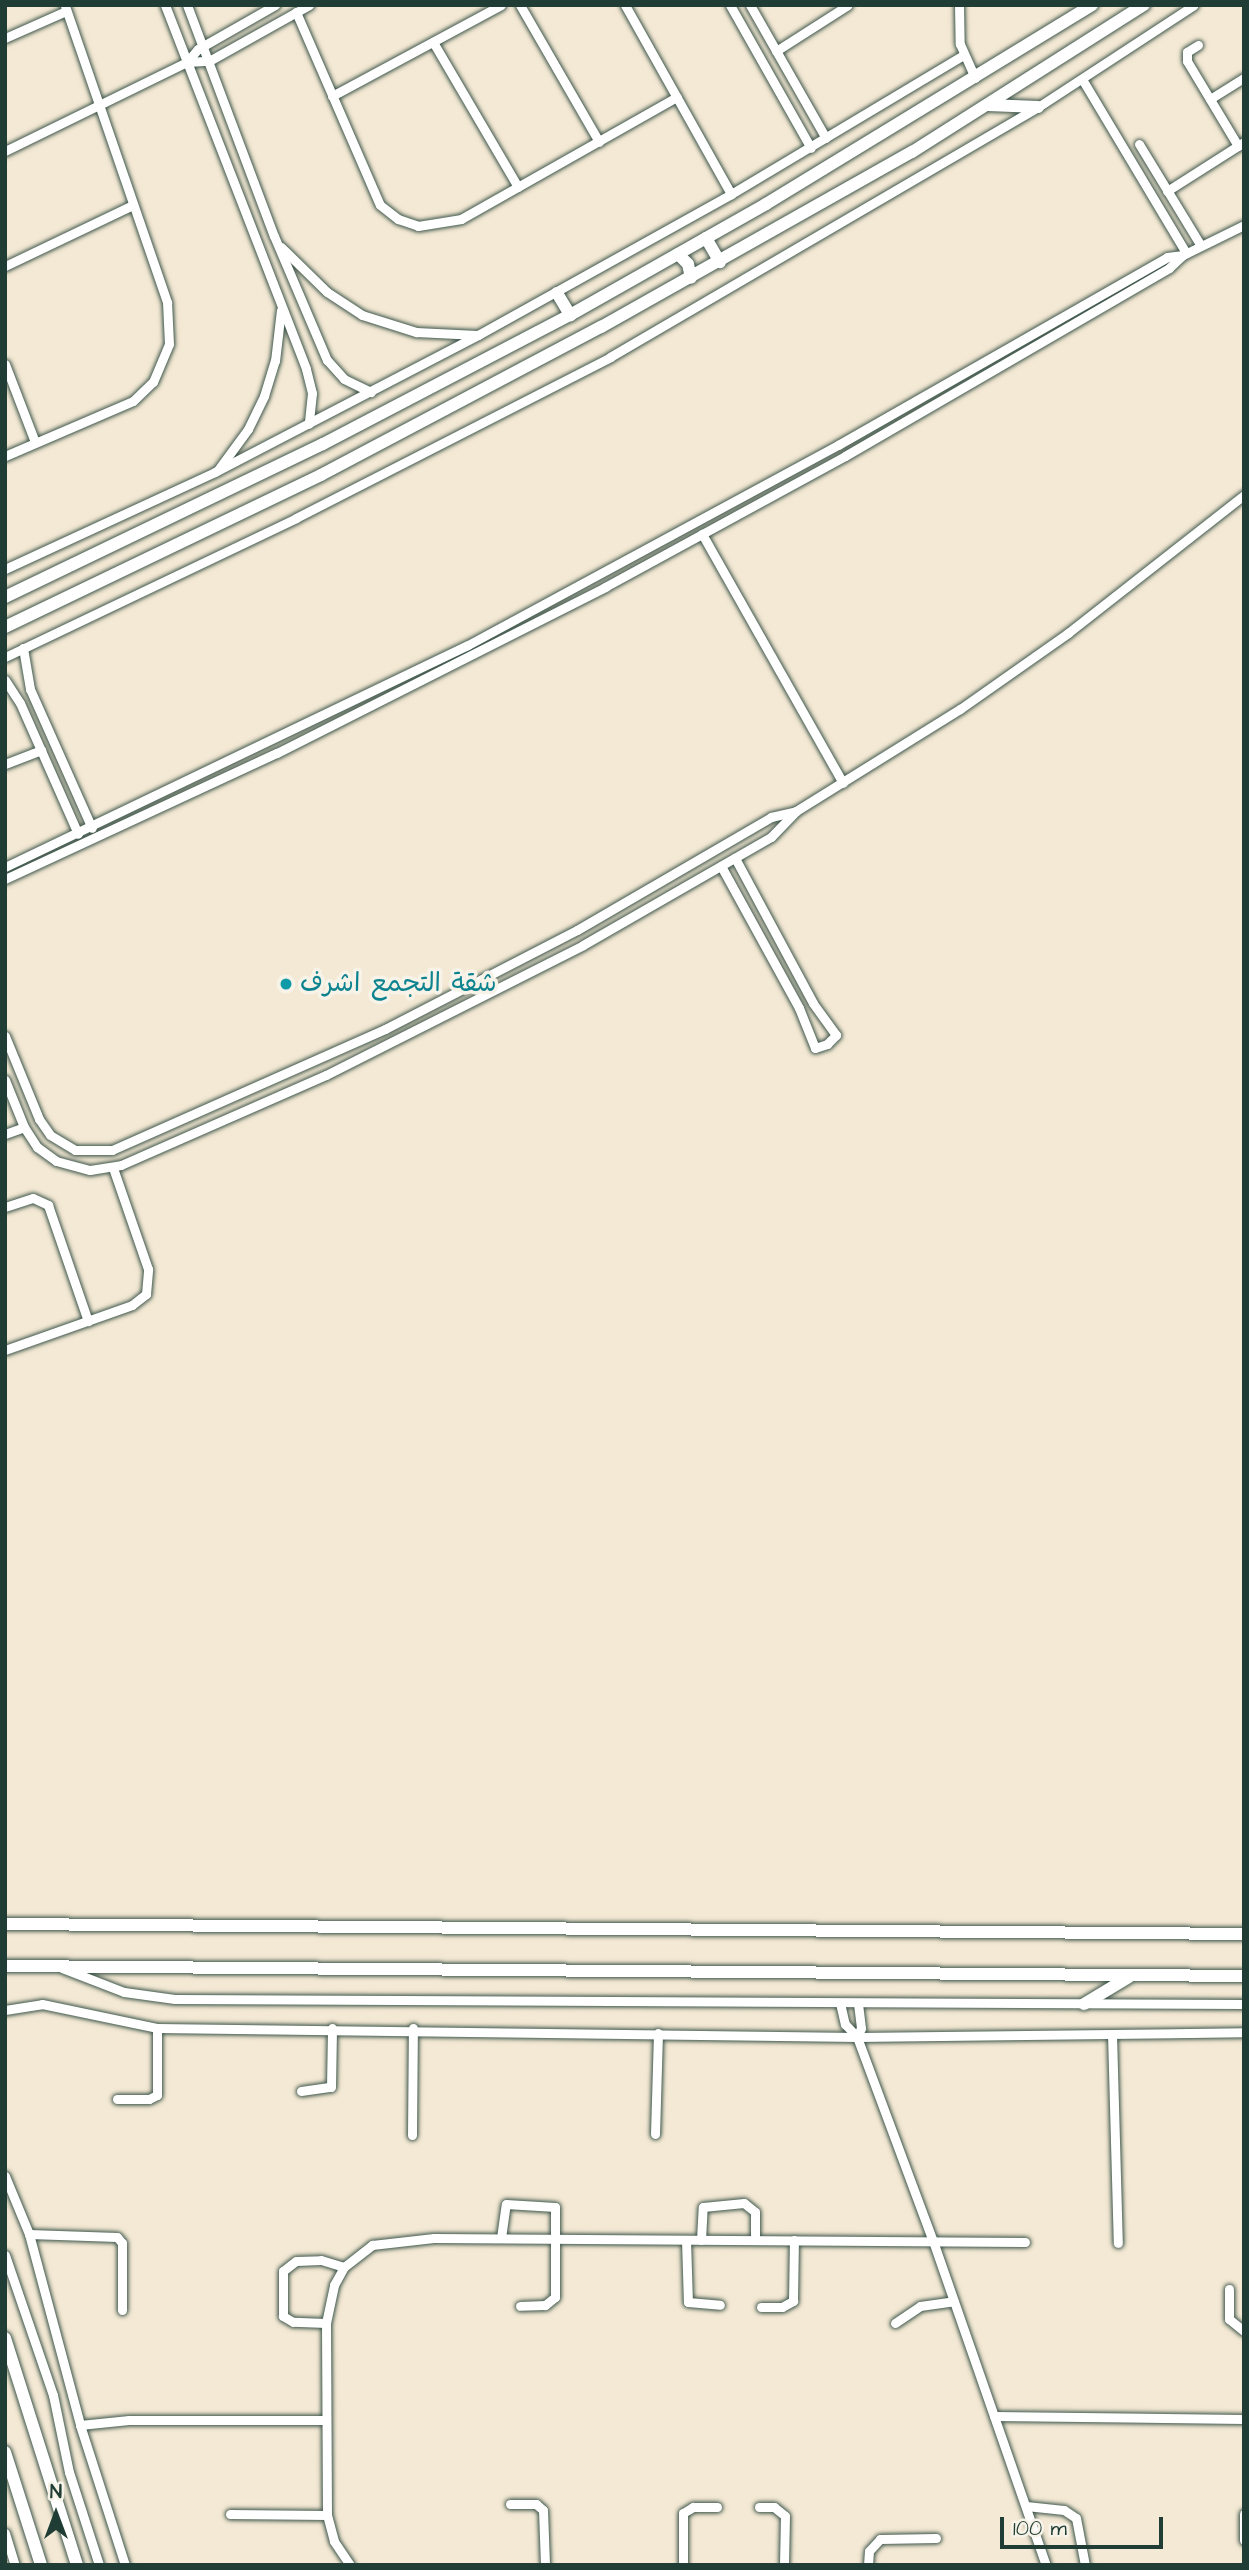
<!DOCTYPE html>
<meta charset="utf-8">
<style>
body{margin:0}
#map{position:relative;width:1249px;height:2570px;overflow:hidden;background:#f4e9d4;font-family:"Architects Daughter","Playpen Sans Arabic",sans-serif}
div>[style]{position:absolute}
.roads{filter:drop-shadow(0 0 2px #3f574c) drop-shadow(0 0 2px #3f574c)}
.minor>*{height:9px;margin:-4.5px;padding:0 4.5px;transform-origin:4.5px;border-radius:4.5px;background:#fff}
.tertiary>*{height:12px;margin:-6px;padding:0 6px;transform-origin:6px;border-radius:6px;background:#fff}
.dots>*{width:19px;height:19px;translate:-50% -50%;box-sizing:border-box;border:4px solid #f7f3e8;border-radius:50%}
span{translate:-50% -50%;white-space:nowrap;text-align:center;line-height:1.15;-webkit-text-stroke:7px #f7f3e8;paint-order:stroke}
.culture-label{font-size:26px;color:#0d838f}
.left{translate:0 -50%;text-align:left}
.frame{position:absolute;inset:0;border:7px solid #1f3d34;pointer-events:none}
.north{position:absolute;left:21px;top:2479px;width:70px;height:70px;-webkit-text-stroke:5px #f7f3e8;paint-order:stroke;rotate:0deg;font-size:19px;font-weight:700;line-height:28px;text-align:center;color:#1f3d34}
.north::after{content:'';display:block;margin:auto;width:24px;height:32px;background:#1f3d34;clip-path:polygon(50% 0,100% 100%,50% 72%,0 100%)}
.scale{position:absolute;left:1000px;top:2517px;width:163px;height:32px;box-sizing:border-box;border:4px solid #1f3d34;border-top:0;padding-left:9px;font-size:21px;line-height:24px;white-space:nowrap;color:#1f3d34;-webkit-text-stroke:5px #f7f3e8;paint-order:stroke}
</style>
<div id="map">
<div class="roads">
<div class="minor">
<i style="left:165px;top:5px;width:390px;rotate:68.8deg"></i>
<i style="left:306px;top:369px;width:25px;rotate:76deg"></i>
<i style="left:312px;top:393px;width:31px;rotate:96deg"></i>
<i style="left:187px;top:5px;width:247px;rotate:69.4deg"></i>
<i style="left:274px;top:236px;width:135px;rotate:66.9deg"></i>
<i style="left:327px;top:360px;width:25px;rotate:48deg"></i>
<i style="left:344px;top:379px;width:30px;rotate:26deg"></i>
<i style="left:520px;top:5px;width:158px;rotate:60deg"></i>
<i style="left:625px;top:5px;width:217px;rotate:60.7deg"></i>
<i style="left:730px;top:5px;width:164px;rotate:60.5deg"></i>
<i style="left:750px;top:5px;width:153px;rotate:60.3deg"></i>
<i style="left:959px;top:5px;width:39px;rotate:89deg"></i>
<i style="left:960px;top:44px;width:37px;rotate:66deg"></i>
<i style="left:296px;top:12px;width:210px;rotate:66.5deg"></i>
<i style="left:380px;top:205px;width:23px;rotate:38deg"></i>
<i style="left:398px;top:219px;width:21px;rotate:19deg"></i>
<i style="left:418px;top:226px;width:44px;rotate:-9.2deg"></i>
<i style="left:461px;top:219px;width:248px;rotate:-29.5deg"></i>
<i style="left:5px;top:38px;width:67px;rotate:-23.9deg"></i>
<i style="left:433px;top:42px;width:168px;rotate:59.6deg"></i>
<i style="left:1198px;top:45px;width:13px;rotate:148deg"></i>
<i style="left:1187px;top:52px;width:9px;rotate:90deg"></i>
<i style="left:1187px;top:61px;width:99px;rotate:59deg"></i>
<i style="left:776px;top:51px;width:85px;rotate:-32.6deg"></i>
<i style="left:187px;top:62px;width:17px;rotate:-50deg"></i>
<i style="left:198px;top:49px;width:89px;rotate:-29.7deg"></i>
<i style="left:1082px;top:79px;width:203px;rotate:59.1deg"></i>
<i style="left:332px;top:96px;width:192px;rotate:-28.3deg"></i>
<i style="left:1210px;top:99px;width:40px;rotate:-32deg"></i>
<i style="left:1139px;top:144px;width:119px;rotate:58.7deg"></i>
<i style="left:5px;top:151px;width:203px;rotate:-26.1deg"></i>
<i style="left:187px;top:62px;width:22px;rotate:-3deg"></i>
<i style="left:209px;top:61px;width:115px;rotate:-29.2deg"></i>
<i style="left:1167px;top:191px;width:91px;rotate:-32.5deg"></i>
<i style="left:281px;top:247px;width:64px;rotate:44.4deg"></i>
<i style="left:327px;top:292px;width:42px;rotate:33.3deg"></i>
<i style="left:362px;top:315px;width:57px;rotate:17.5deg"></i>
<i style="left:416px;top:332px;width:61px;rotate:2.8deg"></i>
<i style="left:5px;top:266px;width:142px;rotate:-25.5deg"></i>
<i style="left:5px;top:364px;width:84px;rotate:69deg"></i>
<i style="left:5px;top:456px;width:139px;rotate:-23.3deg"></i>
<i style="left:133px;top:401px;width:28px;rotate:-44deg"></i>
<i style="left:153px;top:382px;width:41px;rotate:-67.2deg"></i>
<i style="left:169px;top:344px;width:42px;rotate:-92.7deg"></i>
<i style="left:167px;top:302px;width:314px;rotate:-109deg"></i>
<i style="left:218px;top:470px;width:51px;rotate:-53.8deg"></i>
<i style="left:248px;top:429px;width:37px;rotate:-64deg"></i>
<i style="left:264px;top:396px;width:37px;rotate:-73deg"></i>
<i style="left:275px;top:361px;width:51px;rotate:-83.3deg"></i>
<i style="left:702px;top:534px;width:286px;rotate:60.5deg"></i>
<i style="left:5px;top:569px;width:231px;rotate:-24.8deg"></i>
<i style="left:215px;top:472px;width:297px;rotate:-27.5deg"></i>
<i style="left:478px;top:335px;width:290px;rotate:-29.1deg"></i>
<i style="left:731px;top:194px;width:270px;rotate:-30.9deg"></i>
<i style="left:23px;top:648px;width:42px;rotate:80.3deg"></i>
<i style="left:30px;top:689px;width:152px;rotate:66deg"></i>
<i style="left:5px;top:657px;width:322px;rotate:-25.5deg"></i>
<i style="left:296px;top:518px;width:353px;rotate:-27.1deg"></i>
<i style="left:610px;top:357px;width:496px;rotate:-30.3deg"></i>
<i style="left:1038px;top:107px;width:186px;rotate:-33.2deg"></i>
<i style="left:5px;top:680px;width:27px;rotate:57deg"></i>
<i style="left:20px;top:703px;width:143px;rotate:66.1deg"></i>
<i style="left:5px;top:764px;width:39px;rotate:-21deg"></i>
<i style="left:721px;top:866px;width:162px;rotate:61.2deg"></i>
<i style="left:799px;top:1008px;width:43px;rotate:68.2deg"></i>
<i style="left:815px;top:1048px;width:13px;rotate:-18deg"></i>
<i style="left:827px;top:1044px;width:13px;rotate:-45deg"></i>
<i style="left:836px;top:1035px;width:39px;rotate:-126deg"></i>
<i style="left:813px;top:1003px;width:165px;rotate:-118.3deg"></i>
<i style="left:5px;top:867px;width:513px;rotate:-25.62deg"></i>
<i style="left:468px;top:645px;width:421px;rotate:-28.4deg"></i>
<i style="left:838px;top:445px;width:379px;rotate:-29.7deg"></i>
<i style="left:1167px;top:257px;width:16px;rotate:-7deg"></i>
<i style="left:1183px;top:255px;width:68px;rotate:-26.2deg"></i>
<i style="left:5px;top:879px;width:300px;rotate:-24.9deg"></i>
<i style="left:277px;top:753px;width:368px;rotate:-26.8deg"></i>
<i style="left:605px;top:587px;width:273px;rotate:-28.6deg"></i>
<i style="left:845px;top:456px;width:375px;rotate:-30.1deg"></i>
<i style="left:1169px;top:268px;width:19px;rotate:-43deg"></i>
<i style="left:5px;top:1036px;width:90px;rotate:67.7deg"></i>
<i style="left:39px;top:1119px;width:19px;rotate:55deg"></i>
<i style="left:50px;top:1135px;width:29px;rotate:31deg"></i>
<i style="left:75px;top:1150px;width:37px"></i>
<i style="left:112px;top:1150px;width:299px;rotate:-23.9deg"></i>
<i style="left:385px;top:1029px;width:216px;rotate:-27.3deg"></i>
<i style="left:577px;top:930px;width:225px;rotate:-30.2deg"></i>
<i style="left:771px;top:817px;width:26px;rotate:-13deg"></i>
<i style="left:5px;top:1080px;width:51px;rotate:68deg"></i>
<i style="left:24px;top:1127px;width:24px;rotate:57deg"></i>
<i style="left:37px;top:1147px;width:24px;rotate:36deg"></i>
<i style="left:56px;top:1161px;width:35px;rotate:15deg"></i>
<i style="left:90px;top:1170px;width:31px;rotate:-9deg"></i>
<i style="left:121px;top:1165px;width:224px;rotate:-23.7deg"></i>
<i style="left:326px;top:1075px;width:288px;rotate:-26.8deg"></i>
<i style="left:583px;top:945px;width:217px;rotate:-29.9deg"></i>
<i style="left:771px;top:837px;width:36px;rotate:-46deg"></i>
<i style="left:796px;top:811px;width:193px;rotate:-31.9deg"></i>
<i style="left:960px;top:709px;width:132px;rotate:-35.1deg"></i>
<i style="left:1068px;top:633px;width:224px;rotate:-38.1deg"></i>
<i style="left:5px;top:1134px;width:20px;rotate:-20deg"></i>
<i style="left:5px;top:1207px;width:29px;rotate:-18deg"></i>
<i style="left:33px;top:1198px;width:17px;rotate:25deg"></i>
<i style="left:48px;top:1205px;width:123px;rotate:71deg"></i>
<i style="left:5px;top:1350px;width:135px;rotate:-19.5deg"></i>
<i style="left:132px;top:1305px;width:18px;rotate:-38deg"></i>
<i style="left:146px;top:1294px;width:25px;rotate:-85deg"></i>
<i style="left:148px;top:1269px;width:107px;rotate:-109.1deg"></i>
<i style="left:62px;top:1968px;width:66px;rotate:21.2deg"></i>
<i style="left:124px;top:1992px;width:51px;rotate:7.8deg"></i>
<i style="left:175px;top:1999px;width:1069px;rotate:0.27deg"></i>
<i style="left:840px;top:2003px;width:22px;rotate:77deg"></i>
<i style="left:845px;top:2024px;width:18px;rotate:47deg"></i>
<i style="left:857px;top:2037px;width:218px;rotate:69.6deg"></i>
<i style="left:933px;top:2241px;width:343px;rotate:70.8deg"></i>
<i style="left:5px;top:2010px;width:37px;rotate:-9deg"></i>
<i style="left:42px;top:2004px;width:117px;rotate:11.8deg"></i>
<i style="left:157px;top:2028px;width:700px;rotate:0.74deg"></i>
<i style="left:857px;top:2037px;width:387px;rotate:-0.7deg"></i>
<i style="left:1112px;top:2034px;width:209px;rotate:88.4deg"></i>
<i style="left:857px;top:2037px;width:10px;rotate:-66deg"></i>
<i style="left:861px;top:2028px;width:25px;rotate:-97deg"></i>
<i style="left:301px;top:2091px;width:30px;rotate:-8deg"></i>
<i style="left:331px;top:2087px;width:59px;rotate:-89deg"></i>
<i style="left:117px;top:2099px;width:32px"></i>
<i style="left:149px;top:2099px;width:9px;rotate:-27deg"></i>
<i style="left:157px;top:2095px;width:67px;rotate:-90deg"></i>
<i style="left:655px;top:2134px;width:101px;rotate:-88.3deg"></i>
<i style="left:412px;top:2135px;width:107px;rotate:-89.5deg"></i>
<i style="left:5px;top:2176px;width:63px;rotate:67.5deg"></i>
<i style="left:29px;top:2234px;width:198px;rotate:75deg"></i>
<i style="left:80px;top:2425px;width:147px;rotate:72.2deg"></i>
<i style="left:29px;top:2234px;width:88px;rotate:2deg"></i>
<i style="left:117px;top:2237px;width:8px;rotate:50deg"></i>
<i style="left:122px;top:2243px;width:67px;rotate:90deg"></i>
<i style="left:501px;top:2238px;width:34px;rotate:-82deg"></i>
<i style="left:506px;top:2204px;width:49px;rotate:3.5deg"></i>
<i style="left:555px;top:2207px;width:90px;rotate:90deg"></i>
<i style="left:555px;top:2297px;width:13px;rotate:141deg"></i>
<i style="left:545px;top:2305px;width:25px;rotate:178deg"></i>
<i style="left:686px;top:2240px;width:62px;rotate:88.2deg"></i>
<i style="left:688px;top:2302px;width:32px;rotate:5deg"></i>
<i style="left:701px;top:2240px;width:33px;rotate:-87deg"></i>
<i style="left:703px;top:2207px;width:41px;rotate:-5.6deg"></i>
<i style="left:744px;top:2203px;width:14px;rotate:39deg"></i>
<i style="left:755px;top:2212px;width:28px;rotate:90deg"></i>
<i style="left:5px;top:2255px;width:148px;rotate:71.1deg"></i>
<i style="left:53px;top:2395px;width:79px;rotate:78.3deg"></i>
<i style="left:69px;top:2472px;width:98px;rotate:72.1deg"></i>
<i style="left:1229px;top:2289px;width:30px;rotate:90deg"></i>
<i style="left:1229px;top:2319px;width:19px;rotate:39deg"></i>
<i style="left:761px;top:2307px;width:21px"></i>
<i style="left:782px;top:2307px;width:13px;rotate:-29deg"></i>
<i style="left:793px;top:2301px;width:61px;rotate:-89.1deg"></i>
<i style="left:326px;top:2323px;width:33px;rotate:-178deg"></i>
<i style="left:293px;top:2322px;width:12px;rotate:-149deg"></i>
<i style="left:283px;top:2316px;width:45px;rotate:-90deg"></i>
<i style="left:283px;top:2271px;width:16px;rotate:-38deg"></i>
<i style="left:296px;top:2261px;width:25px;rotate:-2deg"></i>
<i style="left:321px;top:2260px;width:24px;rotate:17deg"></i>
<i style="left:895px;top:2323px;width:30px;rotate:-34deg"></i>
<i style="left:920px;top:2306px;width:34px;rotate:-8deg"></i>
<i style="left:994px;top:2416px;width:250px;rotate:0.7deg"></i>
<i style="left:80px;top:2425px;width:49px;rotate:-5.8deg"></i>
<i style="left:129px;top:2420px;width:196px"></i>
<i style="left:510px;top:2504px;width:26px"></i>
<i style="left:536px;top:2504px;width:9px;rotate:41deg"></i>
<i style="left:543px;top:2510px;width:55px;rotate:87.9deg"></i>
<i style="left:1026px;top:2506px;width:38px;rotate:6deg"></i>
<i style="left:1064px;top:2510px;width:14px;rotate:34deg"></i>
<i style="left:1076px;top:2518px;width:48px;rotate:79.2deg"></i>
<i style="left:759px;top:2507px;width:15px"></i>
<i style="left:774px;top:2507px;width:14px;rotate:39deg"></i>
<i style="left:785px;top:2516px;width:49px;rotate:91.2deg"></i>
<i style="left:230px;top:2514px;width:97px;rotate:0.6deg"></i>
<i style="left:1244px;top:2514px;width:26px;rotate:90deg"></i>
<i style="left:5px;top:2533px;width:34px;rotate:73deg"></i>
<i style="left:350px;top:2565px;width:29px;rotate:-124deg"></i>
<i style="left:334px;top:2541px;width:27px;rotate:-105deg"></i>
<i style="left:327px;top:2515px;width:192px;rotate:-90.3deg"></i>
<i style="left:326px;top:2323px;width:39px;rotate:-78deg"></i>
<i style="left:334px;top:2285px;width:21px;rotate:-61deg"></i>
<i style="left:344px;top:2267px;width:36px;rotate:-38deg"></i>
<i style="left:372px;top:2245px;width:62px;rotate:-6.4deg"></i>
<i style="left:434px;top:2238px;width:591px;rotate:0.39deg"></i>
<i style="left:683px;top:2565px;width:52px;rotate:-90deg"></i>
<i style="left:683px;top:2513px;width:12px;rotate:-31deg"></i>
<i style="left:693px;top:2507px;width:24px"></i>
<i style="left:868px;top:2565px;width:14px;rotate:-86deg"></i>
<i style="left:869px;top:2551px;width:16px;rotate:-47deg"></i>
<i style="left:880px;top:2539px;width:56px;rotate:-1deg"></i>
</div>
<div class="tertiary">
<i style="left:988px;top:105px;width:50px;rotate:2.3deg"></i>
<i style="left:706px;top:238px;width:28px;rotate:60deg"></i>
<i style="left:678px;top:254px;width:14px;rotate:45deg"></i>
<i style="left:688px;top:264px;width:14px;rotate:78deg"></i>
<i style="left:557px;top:293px;width:26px;rotate:59deg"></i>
<i style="left:5px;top:597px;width:353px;rotate:-25.7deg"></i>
<i style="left:323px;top:444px;width:279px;rotate:-27.6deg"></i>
<i style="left:570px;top:315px;width:225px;rotate:-29.5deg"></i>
<i style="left:766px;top:204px;width:382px;rotate:-31.4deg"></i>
<i style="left:5px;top:627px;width:351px;rotate:-25.7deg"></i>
<i style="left:321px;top:475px;width:317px;rotate:-27.9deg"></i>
<i style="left:601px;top:327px;width:357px;rotate:-29.4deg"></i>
<i style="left:912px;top:152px;width:275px;rotate:-32.4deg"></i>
<i style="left:5px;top:1924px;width:1239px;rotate:0.46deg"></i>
<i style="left:5px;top:1966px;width:1239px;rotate:0.46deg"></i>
<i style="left:1084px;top:2004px;width:52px;rotate:-31deg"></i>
<i style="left:5px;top:2338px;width:238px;rotate:72.4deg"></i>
<i style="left:5px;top:2452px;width:119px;rotate:72.3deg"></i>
</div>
</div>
<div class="dots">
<i style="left:286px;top:984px;background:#0f9aa8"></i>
</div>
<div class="culture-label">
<span class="left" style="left:300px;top:984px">شقة التجمع اشرف</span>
</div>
<div class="frame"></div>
<div class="north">N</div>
<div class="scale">100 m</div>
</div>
